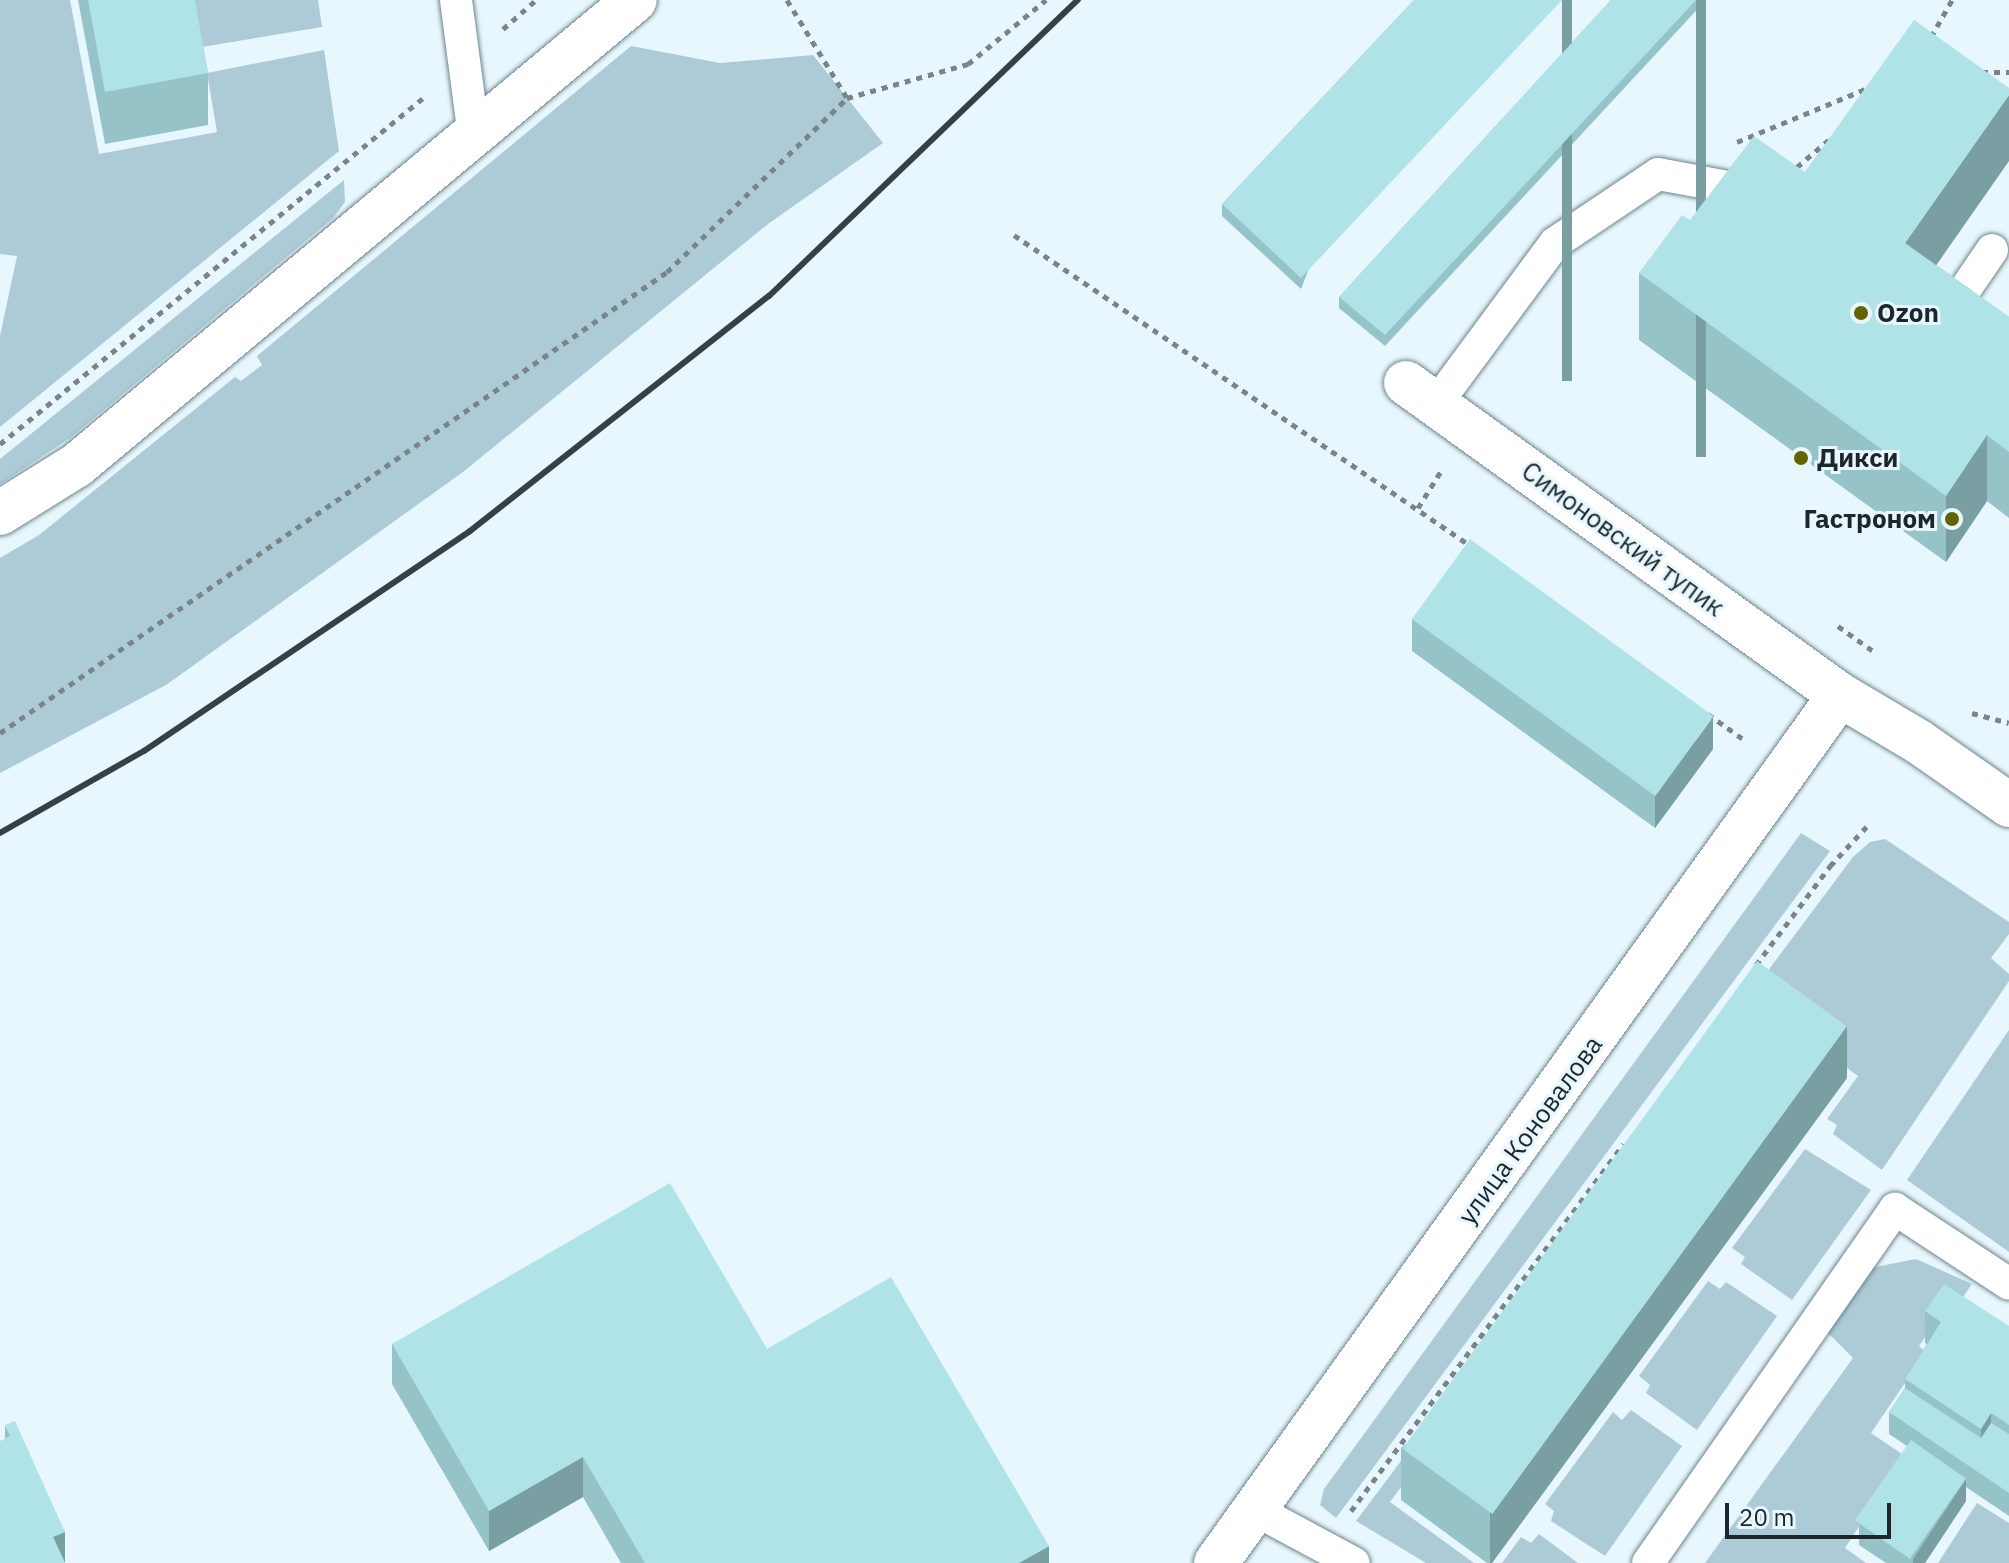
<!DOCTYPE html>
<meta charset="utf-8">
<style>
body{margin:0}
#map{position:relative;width:2009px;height:1563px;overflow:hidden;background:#e8f7fd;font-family:"IBM Plex Sans",sans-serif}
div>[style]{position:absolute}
.green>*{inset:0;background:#accbd7}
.path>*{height:5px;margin-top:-2.5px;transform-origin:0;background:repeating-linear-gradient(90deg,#798589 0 6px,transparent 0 12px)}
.roads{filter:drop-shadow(0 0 2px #6e848d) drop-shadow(0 0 2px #6e848d)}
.service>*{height:32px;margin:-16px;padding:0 16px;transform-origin:16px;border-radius:16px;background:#fff}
.minor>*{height:44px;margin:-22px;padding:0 22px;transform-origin:22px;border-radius:22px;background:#fff}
.tertiary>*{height:44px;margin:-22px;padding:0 22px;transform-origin:22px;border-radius:22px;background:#fff}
.rail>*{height:6px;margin:-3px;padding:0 3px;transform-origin:3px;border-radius:3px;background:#374145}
.wall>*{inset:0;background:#96c3c8}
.shaded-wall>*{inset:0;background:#7a9fa2;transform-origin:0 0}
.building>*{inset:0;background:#afe3e8;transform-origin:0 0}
.dots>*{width:22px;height:22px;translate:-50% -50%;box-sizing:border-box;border:4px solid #e8f7fd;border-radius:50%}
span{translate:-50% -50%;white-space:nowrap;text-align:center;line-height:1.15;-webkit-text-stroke:6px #e8f7fd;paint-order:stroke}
.poi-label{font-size:26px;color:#1d262a;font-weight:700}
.left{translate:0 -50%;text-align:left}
.right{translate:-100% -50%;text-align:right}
.street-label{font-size:26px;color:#1d262a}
.scale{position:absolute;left:1725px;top:1503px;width:166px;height:36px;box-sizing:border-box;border:4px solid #1d262a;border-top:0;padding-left:10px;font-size:24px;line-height:28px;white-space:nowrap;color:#1d262a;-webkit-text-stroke:6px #e8f7fd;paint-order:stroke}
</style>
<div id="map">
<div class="green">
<i style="clip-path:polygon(0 0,70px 0,99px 154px,217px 132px,207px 73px,324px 50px,339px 151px,0 427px,0 336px,17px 256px,0 254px)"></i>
<i style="clip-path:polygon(193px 0,318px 0,322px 27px,202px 47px)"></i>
<i style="clip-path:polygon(631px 46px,720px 63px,813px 55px,883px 143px,768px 224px,463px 472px,166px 685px,0 773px,0 558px,39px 535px,235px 377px,241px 381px,262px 365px,257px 356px)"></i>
<i style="clip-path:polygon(344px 180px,345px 202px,333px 218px,70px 438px,0 484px,0 459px)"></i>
<i style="clip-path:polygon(1801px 833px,1830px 851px,1336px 1518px,1320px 1505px,1324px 1489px)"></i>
<i style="clip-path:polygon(1885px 839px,2009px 922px,2009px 934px,1991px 958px,2009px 974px,2009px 981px,1882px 1170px,1833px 1134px,1837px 1125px,1827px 1119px,1858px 1076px,1755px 1001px,1390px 1502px,1474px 1563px,1426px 1563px,1356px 1521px,1853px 857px,1870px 842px)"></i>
<i style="clip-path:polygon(2009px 1030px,2009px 1252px,1907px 1180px)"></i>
<i style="clip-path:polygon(1805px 1149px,1871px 1190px,1792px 1300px,1741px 1264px,1745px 1257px,1732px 1248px)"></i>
<i style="clip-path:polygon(1916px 1259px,1972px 1284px,1952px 1313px,1945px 1309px,1919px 1346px,1926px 1352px,1871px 1433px,1905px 1456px,1845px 1548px,1866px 1563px,1705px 1563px,1853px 1358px,1825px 1330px,1870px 1268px)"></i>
<i style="clip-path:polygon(1708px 1281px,1720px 1289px,1726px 1282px,1777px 1316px,1697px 1430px,1646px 1393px,1650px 1385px,1639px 1376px)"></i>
<i style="clip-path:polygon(1631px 1410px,1682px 1446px,1605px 1556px,1551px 1521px,1554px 1511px,1545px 1504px,1613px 1412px,1622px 1420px)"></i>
<i style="clip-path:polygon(1977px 1503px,2009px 1523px,2009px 1563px,1938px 1563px)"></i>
<i style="clip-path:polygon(1539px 1534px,1578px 1563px,1502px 1563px,1521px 1537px,1531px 1543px)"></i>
</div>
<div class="path">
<i style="left:787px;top:0;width:115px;rotate:58.5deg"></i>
<i style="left:503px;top:29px;width:44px;rotate:-41.3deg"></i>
<i style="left:1931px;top:37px;width:43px;rotate:-60.4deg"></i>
<i style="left:1982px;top:72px;width:27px"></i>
<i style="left:1737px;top:142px;width:142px;rotate:-22.4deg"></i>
<i style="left:1797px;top:167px;width:46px;rotate:-40.6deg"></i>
<i style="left:1014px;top:235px;width:553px;rotate:34.24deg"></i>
<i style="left:0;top:444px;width:546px;rotate:-39.28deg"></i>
<i style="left:1418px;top:508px;width:44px;rotate:-58.1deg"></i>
<i style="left:1838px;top:626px;width:47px;rotate:35.4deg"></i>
<i style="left:1972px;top:713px;width:38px;rotate:15deg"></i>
<i style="left:1708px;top:714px;width:43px;rotate:35.5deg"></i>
<i style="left:0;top:733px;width:811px;rotate:-34.65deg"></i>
<i style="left:667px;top:272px;width:250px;rotate:-44deg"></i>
<i style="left:847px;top:98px;width:126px;rotate:-15.7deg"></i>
<i style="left:968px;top:64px;width:101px;rotate:-39.4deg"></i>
<i style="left:1756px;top:965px;width:124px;rotate:-53.2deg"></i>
<i style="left:1830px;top:866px;width:59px;rotate:-47.1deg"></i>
<i style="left:1351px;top:1511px;width:457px;rotate:-53.4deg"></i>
</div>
<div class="roads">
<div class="service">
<i style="left:456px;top:0;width:137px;rotate:82.5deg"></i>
<i style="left:1992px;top:250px;width:80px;rotate:124.3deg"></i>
<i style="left:1947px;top:316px;width:75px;rotate:34.7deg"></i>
<i style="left:1436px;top:404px;width:200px;rotate:-53.5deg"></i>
<i style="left:1555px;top:243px;width:124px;rotate:-33.8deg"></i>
<i style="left:1658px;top:174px;width:105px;rotate:10.5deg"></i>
<i style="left:1255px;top:1510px;width:112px;rotate:28.2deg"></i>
<i style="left:1648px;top:1563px;width:432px;rotate:-55.1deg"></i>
<i style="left:1895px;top:1209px;width:136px;rotate:33.3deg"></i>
</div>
<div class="minor">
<i style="left:1406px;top:383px;width:535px;rotate:35.71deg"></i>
<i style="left:0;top:513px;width:91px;rotate:-31.9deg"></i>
<i style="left:77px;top:465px;width:726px;rotate:-39.81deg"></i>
</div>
<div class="tertiary">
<i style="left:1216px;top:1563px;width:1069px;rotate:-54.29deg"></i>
<i style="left:1840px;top:695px;width:92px;rotate:30.7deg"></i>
<i style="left:1919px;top:742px;width:110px;rotate:35deg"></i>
</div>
</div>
<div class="rail">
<i style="left:0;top:833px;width:166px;rotate:-29.7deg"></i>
<i style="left:144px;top:751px;width:393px;rotate:-34deg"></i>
<i style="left:470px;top:531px;width:380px;rotate:-38.2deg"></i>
<i style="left:769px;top:296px;width:428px;rotate:-43.8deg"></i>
</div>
<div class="wall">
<i style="clip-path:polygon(78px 0,195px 0,208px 73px,208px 125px,105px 144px)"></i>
<i style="clip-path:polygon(1414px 0,1301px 289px,1222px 216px,1222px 204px)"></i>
<i style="clip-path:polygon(1611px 0,1706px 0,1385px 346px,1339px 308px,1339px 297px)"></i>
<i style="clip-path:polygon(1690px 220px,1936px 265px,2009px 317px,2009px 518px,1987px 501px,1946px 562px,1639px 340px,1639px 273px)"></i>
<i style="clip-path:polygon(1412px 619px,1713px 749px,1655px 828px,1412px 651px)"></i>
<i style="clip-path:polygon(1847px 1078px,1492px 1563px,1487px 1563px,1401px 1500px,1401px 1448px)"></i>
<i style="clip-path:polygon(1925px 1311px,2009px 1326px,2009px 1516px,1966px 1487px,1966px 1501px,1925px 1563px,1886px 1563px,1859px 1545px,1859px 1523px,1907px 1446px,1889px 1434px,1889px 1412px,1905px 1388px,1905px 1379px,1927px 1344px,1925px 1343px)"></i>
<i style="clip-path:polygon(392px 1344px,767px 1349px,1049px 1563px,621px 1563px,583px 1497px,489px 1551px,392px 1384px)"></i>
<i style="clip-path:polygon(5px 1425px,65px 1532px,65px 1563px,5px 1438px)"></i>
</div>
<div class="shaded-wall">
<i style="left:1562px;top:0;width:10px;height:381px"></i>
<i style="left:1696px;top:0;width:10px;height:457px"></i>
<i style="clip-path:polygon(2009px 95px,2009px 161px,1905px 310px,1905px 243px)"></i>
<i style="clip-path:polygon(1987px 435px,1987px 501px,1946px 562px,1946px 496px)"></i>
<i style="clip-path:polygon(1713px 717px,1713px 749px,1655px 828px,1655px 796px)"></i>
<i style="clip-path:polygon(1847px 1026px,1847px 1078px,1492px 1563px,1490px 1563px,1490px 1513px)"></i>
<i style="clip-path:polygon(1991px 1413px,1991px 1445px,1981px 1461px,1981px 1429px)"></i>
<i style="clip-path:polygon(583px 1457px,583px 1497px,489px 1551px,489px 1511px)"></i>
<i style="clip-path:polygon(1966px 1479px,1966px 1501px,1925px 1563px,1913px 1563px,1913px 1559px)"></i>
<i style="clip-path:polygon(65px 1532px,65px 1563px,53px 1537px)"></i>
<i style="clip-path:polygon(1049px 1546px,1049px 1563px,1019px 1563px)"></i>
</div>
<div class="building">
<i style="clip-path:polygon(88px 0,195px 0,208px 73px,105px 92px)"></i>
<i style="clip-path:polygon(1414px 0,1562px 0,1301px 278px,1222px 204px)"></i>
<i style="clip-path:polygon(1611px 0,1696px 0,1385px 335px,1339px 297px)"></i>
<i style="clip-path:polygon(1914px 20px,2009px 88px,2009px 95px,1905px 243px,2009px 317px,2009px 452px,1987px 435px,1946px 496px,1639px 273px,1682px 215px,1690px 220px,1754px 136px,1805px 172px)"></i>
<i style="left:1470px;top:539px;width:301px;height:99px;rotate:36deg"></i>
<i style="left:1757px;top:961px;width:111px;height:603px;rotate:36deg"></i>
<i style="clip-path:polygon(670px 1183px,767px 1349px,891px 1277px,1049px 1546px,1019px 1563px,645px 1563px,583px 1457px,489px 1511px,392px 1344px)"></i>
<i style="clip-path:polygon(1944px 1284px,2009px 1326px,2009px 1425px,1991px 1413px,1981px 1429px,1905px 1379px,1941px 1322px,1925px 1311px)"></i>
<i style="clip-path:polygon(1905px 1388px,1981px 1438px,1991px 1423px,2009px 1434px,2009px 1493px,1889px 1412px)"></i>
<i style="clip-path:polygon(15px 1421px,65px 1532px,53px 1537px,65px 1563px,0 1563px,0 1441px,10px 1436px,5px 1425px)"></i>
<i style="left:1911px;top:1440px;width:67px;height:98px;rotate:35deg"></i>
</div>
<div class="dots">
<i style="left:1861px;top:313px;background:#616400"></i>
<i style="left:1801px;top:458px;background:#616400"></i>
<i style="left:1952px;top:519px;background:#616400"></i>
</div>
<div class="poi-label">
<span class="left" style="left:1877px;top:313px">Ozon</span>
<span class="left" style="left:1817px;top:458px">Дикси</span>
<span class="right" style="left:1936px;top:519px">Гастроном</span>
</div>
<div class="street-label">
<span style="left:1623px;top:539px;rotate:36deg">Симоновский тупик</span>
<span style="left:1530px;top:1130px;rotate:-54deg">улица Коновалова</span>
</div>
<div class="scale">20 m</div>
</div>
